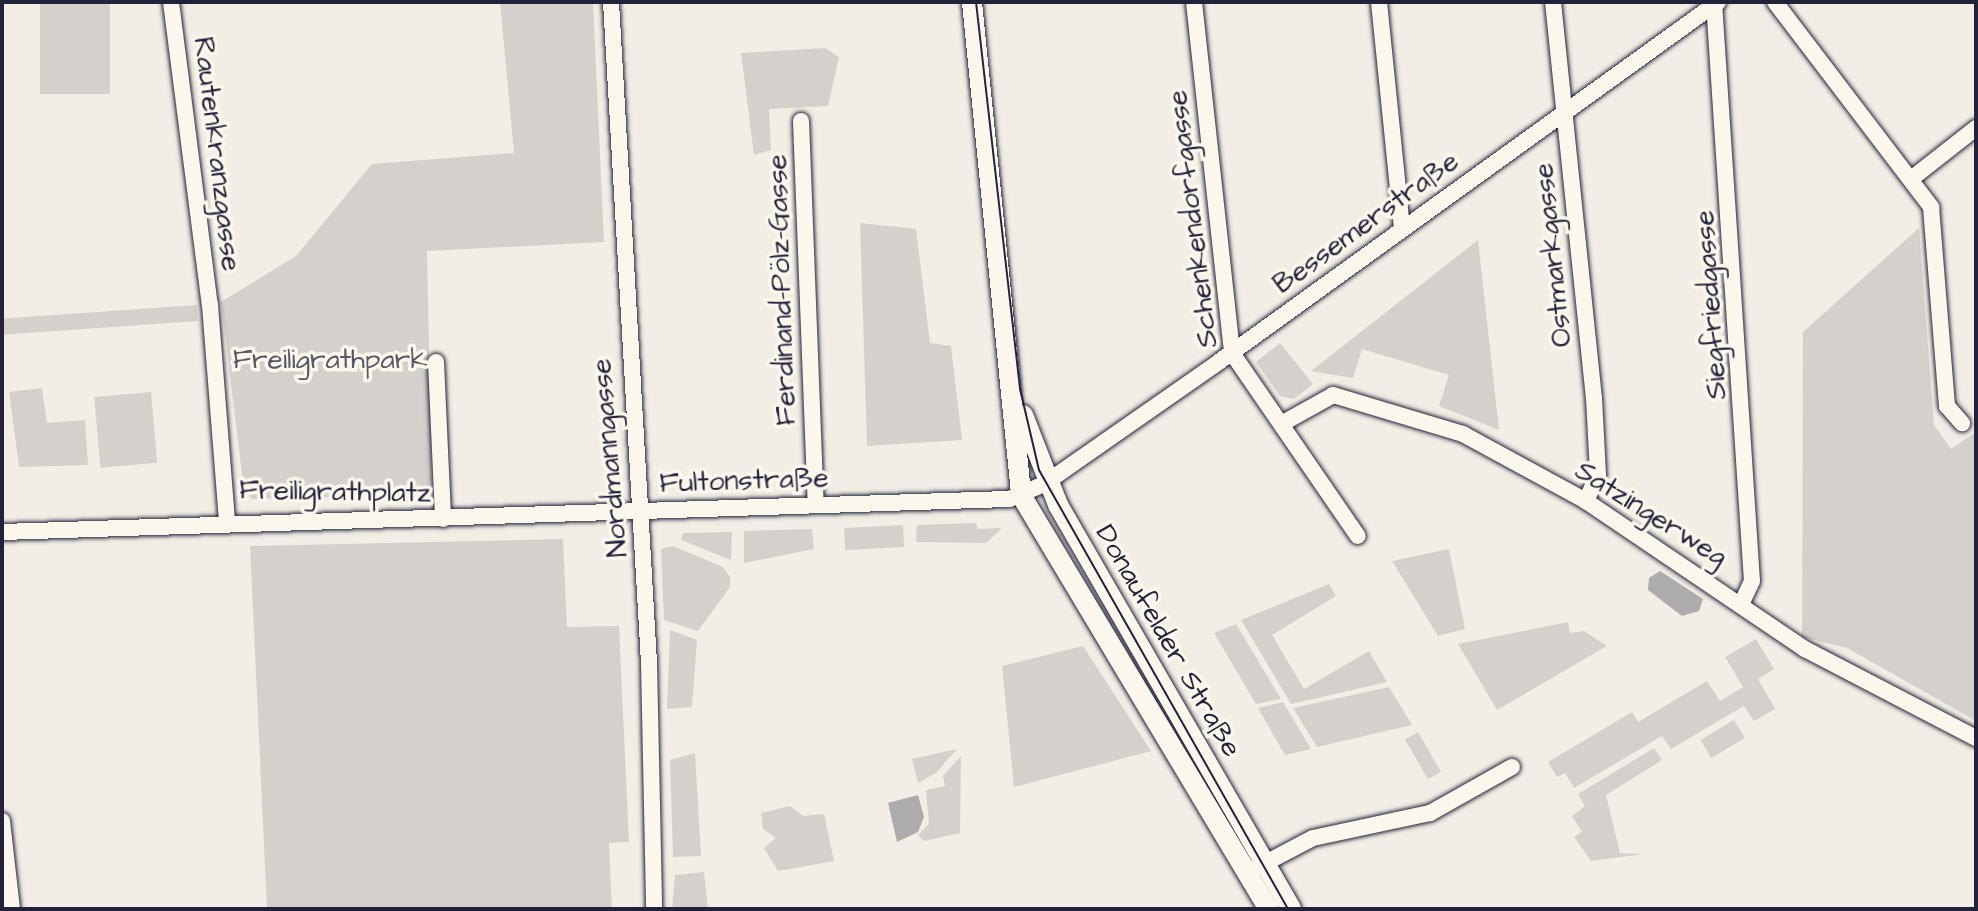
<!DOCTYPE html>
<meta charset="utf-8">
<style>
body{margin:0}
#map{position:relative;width:1978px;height:911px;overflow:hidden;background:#f2eee5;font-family:"Architects Daughter",sans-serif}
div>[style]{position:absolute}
.green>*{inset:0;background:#d4d1cc;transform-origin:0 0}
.water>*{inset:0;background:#aeabad}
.roads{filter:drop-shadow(0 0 2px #22223b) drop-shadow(0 0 2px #22223b)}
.minor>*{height:16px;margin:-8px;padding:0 8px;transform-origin:8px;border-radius:8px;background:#fbf7ec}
.major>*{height:20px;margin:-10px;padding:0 10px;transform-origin:10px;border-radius:10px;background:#fbf7ec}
.tram>*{height:2px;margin:-1px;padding:0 1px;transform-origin:1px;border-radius:1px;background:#22223b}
span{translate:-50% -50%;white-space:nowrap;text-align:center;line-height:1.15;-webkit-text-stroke:7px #fbf7ec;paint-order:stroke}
.street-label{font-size:28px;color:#22223b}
.park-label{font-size:28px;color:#575766}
.frame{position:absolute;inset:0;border:4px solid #22223b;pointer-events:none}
</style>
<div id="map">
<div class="green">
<i style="left:40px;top:2px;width:70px;height:92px"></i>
<i style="clip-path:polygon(500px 2px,593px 2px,604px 242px,427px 251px,432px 494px,252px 499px,244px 490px,221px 302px,296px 256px,372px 164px,514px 153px)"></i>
<i style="clip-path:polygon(825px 48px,839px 57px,828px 106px,769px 109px,771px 150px,754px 155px,741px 53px)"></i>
<i style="clip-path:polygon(860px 223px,916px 229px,930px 343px,951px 346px,962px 440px,867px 446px)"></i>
<i style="clip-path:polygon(1919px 228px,1934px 425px,1951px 449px,1976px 432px,1976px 721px,1847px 648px,1802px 637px,1803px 332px)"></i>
<i style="clip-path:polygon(1478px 240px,1499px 430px,1439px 406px,1449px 375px,1362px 349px,1353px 378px,1311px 371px)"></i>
<i style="left:197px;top:305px;width:16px;height:197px;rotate:86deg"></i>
<i style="clip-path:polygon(1280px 343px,1313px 384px,1294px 399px,1280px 396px,1256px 362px)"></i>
<i style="clip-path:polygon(42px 388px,47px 423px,85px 420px,88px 465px,19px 467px,9px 392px)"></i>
<i style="left:151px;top:392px;width:71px;height:57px;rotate:85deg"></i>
<i style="clip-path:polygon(976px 523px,978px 529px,1002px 528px,986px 543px,916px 542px,917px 525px)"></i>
<i style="left:903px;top:525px;width:22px;height:59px;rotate:87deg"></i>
<i style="clip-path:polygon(812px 529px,814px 549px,744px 563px,744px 531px)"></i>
<i style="clip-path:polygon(732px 532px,731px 560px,681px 540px,683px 533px)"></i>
<i style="clip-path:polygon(563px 539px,567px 627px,619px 626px,629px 842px,609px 843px,612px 909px,267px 909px,250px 546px)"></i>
<i style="clip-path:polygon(673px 546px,723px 567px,730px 577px,730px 587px,698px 631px,664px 620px,661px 549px)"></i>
<i style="clip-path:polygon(1449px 549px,1465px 629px,1438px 636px,1392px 561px)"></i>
<i style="clip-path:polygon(1329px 584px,1336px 596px,1272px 635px,1304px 689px,1369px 651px,1387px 682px,1291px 704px,1241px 620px)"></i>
<i style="clip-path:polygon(1568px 622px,1570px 633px,1584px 631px,1607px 646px,1497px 710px,1458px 644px)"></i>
<i style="clip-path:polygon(1236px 624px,1281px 699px,1256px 704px,1214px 633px)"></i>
<i style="clip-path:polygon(670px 630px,697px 640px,692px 707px,667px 709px)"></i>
<i style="clip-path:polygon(1756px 639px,1774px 669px,1758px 679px,1775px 709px,1754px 721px,1744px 706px,1671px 749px,1662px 736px,1574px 788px,1565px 773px,1557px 777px,1548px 762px,1632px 712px,1638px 722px,1707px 681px,1720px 701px,1743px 687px,1725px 657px)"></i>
<i style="clip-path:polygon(1083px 646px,1151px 751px,1014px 787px,1002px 666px)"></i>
<i style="clip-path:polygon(1389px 687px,1412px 725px,1317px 747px,1293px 708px)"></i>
<i style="clip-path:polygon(1283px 702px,1311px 749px,1285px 755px,1258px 708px)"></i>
<i style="left:1734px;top:720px;width:21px;height:39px;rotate:59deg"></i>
<i style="left:1418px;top:732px;width:46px;height:15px;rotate:60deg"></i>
<i style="clip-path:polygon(1654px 748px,1662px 760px,1606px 795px,1620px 853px,1644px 854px,1591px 861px,1574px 837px,1582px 832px,1572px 816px,1585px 806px,1578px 794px)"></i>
<i style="clip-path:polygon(957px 749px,936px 773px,918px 783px,912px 759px)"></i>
<i style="clip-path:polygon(695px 753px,701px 856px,673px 857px,670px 760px)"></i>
<i style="clip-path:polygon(961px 756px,960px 833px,924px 841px,918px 835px,929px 824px,926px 790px,945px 786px,943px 776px)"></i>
<i style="clip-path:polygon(790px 806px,803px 816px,824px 814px,834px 861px,778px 871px,764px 848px,776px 838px,763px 829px,761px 813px)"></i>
<i style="clip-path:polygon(704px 872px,708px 909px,672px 909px,675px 875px)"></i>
</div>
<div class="water">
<i style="clip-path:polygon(1660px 571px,1703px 599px,1699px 611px,1682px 616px,1648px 590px,1649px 578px)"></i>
<i style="clip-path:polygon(918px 795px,924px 817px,918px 832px,897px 842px,888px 803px)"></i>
</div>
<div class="roads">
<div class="minor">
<i style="left:171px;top:2px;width:305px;rotate:82.7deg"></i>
<i style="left:210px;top:305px;width:218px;rotate:85.5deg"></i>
<i style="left:611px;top:2px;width:662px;rotate:86.71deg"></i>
<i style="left:649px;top:663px;width:246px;rotate:88.8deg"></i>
<i style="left:1194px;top:2px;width:353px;rotate:83.8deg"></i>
<i style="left:1232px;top:353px;width:222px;rotate:55.5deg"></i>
<i style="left:1379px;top:2px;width:228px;rotate:84.2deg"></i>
<i style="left:1553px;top:2px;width:398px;rotate:84.1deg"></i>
<i style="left:1594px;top:398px;width:77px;rotate:87deg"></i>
<i style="left:1598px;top:475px;width:29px;rotate:115deg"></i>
<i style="left:1714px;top:2px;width:580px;rotate:86.25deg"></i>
<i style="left:1752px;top:581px;width:23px;rotate:115deg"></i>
<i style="left:1775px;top:2px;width:258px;rotate:52.7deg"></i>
<i style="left:1931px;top:207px;width:200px;rotate:85.4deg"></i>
<i style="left:1947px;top:406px;width:23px;rotate:49deg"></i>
<i style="left:801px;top:121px;width:383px;rotate:87.8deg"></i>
<i style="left:1911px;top:179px;width:83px;rotate:-38.1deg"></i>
<i style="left:436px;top:362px;width:157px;rotate:87.4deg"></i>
<i style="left:1283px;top:423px;width:57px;rotate:-29.2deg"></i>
<i style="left:1333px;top:395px;width:136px;rotate:16.7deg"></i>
<i style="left:1463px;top:434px;width:140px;rotate:28.6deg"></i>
<i style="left:1586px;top:501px;width:264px;rotate:34.1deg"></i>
<i style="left:1805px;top:649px;width:193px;rotate:27.5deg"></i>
<i style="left:2px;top:532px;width:1008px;rotate:-1.88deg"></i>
<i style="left:1009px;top:499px;width:38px;rotate:-23deg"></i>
<i style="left:1044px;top:484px;width:215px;rotate:-34.9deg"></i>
<i style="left:1220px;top:361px;width:614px;rotate:-35.79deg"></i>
<i style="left:2px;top:821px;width:89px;rotate:83.5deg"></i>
<i style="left:1256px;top:868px;width:64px;rotate:-27.8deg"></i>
<i style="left:1313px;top:838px;width:120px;rotate:-12.1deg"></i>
<i style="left:1430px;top:813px;width:94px;rotate:-29.3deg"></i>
</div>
<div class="major">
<i style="left:972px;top:2px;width:495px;rotate:84.3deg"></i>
<i style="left:1021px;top:495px;width:483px;rotate:59.1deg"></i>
<i style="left:1023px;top:415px;width:97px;rotate:68.7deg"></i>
<i style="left:1058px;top:505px;width:466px;rotate:60deg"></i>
</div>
</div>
<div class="tram">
<i style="left:976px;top:2px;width:389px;rotate:83.5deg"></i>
<i style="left:1020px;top:389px;width:83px;rotate:76.8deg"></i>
<i style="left:1039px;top:470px;width:505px;rotate:60.44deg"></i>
</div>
<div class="street-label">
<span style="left:217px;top:154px;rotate:83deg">Rautenkranzgasse</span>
<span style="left:1193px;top:219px;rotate:-97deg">Schenkendorfgasse</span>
<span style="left:1366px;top:223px;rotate:-36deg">Bessemerstraße</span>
<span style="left:1553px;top:255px;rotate:-96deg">Ostmarkgasse</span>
<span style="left:782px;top:290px;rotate:-92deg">Ferdinand-Pölz-Gasse</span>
<span style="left:1711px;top:305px;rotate:-94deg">Siegfriedgasse</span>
<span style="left:610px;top:458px;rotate:-95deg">Nordmanngasse</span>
<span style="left:744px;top:481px;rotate:-2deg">Fultonstraße</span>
<span style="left:335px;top:492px;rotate:1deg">Freiligrathplatz</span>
<span style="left:1651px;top:514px;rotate:32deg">Satzingerweg</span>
<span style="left:1168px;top:641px;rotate:60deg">Donaufelder Straße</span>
</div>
<div class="park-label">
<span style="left:330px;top:360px">Freiligrathpark</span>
</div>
<div class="frame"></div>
</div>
